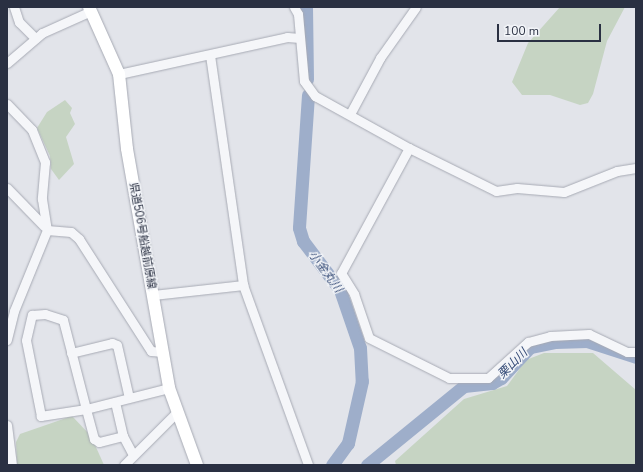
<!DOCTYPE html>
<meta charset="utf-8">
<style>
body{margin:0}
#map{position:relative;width:643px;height:472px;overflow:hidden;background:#e2e4ea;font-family:"Nunito Sans","Noto Sans JP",sans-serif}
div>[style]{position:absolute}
.green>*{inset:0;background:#c6d4c3}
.river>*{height:13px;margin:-6.5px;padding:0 6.5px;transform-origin:6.5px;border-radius:6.5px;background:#9eaeca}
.roads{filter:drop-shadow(0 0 1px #a7aab4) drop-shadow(0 0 1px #a7aab4)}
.minor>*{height:9px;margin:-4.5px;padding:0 4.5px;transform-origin:4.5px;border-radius:4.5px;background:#f5f6f9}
.major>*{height:12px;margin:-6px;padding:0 6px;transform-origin:6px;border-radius:6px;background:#fff}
span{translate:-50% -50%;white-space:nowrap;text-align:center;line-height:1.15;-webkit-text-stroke:3px #f2f4f8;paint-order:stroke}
.street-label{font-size:11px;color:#2a3042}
.water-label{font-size:12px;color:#344a76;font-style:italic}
.frame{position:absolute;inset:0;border:8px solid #2a3042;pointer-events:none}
.scale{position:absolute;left:497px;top:24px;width:104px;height:18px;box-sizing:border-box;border:2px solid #2a3042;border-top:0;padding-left:5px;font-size:12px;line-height:14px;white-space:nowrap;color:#2a3042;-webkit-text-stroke:3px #f2f4f8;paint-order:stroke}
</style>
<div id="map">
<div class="green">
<i style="clip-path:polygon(560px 7px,625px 7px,607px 41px,593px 94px,588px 103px,580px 105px,550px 95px,522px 95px,512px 82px,528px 43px)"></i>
<i style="clip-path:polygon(65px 100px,72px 108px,70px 113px,75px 124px,66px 137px,74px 164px,59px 180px,51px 169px,50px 156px,37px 128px,47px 112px)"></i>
<i style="clip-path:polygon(544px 353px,593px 353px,636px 390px,636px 465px,396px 465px,395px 461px,464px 399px,507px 386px,526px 360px)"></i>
<i style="clip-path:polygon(72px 416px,91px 436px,104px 465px,17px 465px,16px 442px,20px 434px)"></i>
</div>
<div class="river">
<i style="left:306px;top:7px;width:72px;rotate:89.2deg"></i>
<i style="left:308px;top:95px;width:133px;rotate:93.9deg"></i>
<i style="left:299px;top:228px;width:14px;rotate:73deg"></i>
<i style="left:303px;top:241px;width:61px;rotate:52.9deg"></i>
<i style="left:340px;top:290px;width:61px;rotate:71deg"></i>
<i style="left:360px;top:348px;width:33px;rotate:87deg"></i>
<i style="left:362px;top:381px;width:64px;rotate:102.7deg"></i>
<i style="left:348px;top:443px;width:27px;rotate:126deg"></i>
<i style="left:367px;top:465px;width:125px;rotate:-39.2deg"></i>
<i style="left:464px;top:386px;width:28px;rotate:-6deg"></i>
<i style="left:492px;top:383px;width:10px;rotate:-29deg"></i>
<i style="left:501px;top:378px;width:42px;rotate:-46.9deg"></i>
<i style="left:530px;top:347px;width:25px;rotate:-11deg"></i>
<i style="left:555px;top:342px;width:32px;rotate:-2deg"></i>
<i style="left:587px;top:341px;width:52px;rotate:18.1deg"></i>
</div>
<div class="roads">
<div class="minor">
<i style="left:14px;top:7px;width:16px;rotate:72deg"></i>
<i style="left:19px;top:22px;width:23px;rotate:45deg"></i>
<i style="left:294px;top:7px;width:8px;rotate:60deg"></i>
<i style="left:298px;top:14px;width:67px;rotate:84.9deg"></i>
<i style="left:304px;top:81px;width:19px;rotate:54deg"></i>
<i style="left:315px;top:96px;width:107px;rotate:29deg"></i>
<i style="left:409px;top:148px;width:142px;rotate:118.5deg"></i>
<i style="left:341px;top:273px;width:25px;rotate:58deg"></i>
<i style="left:354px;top:294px;width:46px;rotate:71.2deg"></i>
<i style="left:369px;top:338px;width:89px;rotate:26.6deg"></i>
<i style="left:449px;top:378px;width:39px"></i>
<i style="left:488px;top:378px;width:54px;rotate:-42deg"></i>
<i style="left:528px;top:342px;width:23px;rotate:-15deg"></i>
<i style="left:550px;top:336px;width:39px;rotate:-3deg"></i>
<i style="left:589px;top:334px;width:42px;rotate:25.3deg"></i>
<i style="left:627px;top:352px;width:9px"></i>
<i style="left:210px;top:55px;width:232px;rotate:81.8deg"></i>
<i style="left:243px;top:285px;width:191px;rotate:70.1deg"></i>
<i style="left:7px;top:63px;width:46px;rotate:-40.6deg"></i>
<i style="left:42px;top:33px;width:54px;rotate:-24.2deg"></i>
<i style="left:119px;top:74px;width:172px;rotate:-12.4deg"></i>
<i style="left:287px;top:37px;width:13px;rotate:4deg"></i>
<i style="left:7px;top:104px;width:36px;rotate:46deg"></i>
<i style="left:32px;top:130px;width:35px;rotate:68deg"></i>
<i style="left:45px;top:162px;width:37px;rotate:95deg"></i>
<i style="left:42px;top:199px;width:31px;rotate:81deg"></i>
<i style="left:47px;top:230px;width:87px;rotate:112.2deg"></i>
<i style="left:14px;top:311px;width:30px;rotate:104deg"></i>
<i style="left:350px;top:114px;width:64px;rotate:-61.8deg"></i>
<i style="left:380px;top:58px;width:62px;rotate:-54.8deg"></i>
<i style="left:409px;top:148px;width:97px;rotate:26.3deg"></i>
<i style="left:496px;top:191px;width:21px;rotate:-8deg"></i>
<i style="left:517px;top:188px;width:47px;rotate:4.9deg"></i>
<i style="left:564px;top:192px;width:57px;rotate:-21.6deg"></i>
<i style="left:617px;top:171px;width:19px;rotate:-9deg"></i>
<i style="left:7px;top:188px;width:53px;rotate:45.8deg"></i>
<i style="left:47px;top:230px;width:24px;rotate:5deg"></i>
<i style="left:71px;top:232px;width:11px;rotate:41deg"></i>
<i style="left:79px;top:239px;width:133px;rotate:57.3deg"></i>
<i style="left:151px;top:351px;width:12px;rotate:5deg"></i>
<i style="left:153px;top:295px;width:91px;rotate:-6.3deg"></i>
<i style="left:45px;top:314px;width:19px;rotate:18deg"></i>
<i style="left:63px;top:320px;width:92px;rotate:75.5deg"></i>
<i style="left:86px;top:409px;width:46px;rotate:171.2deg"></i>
<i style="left:41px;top:416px;width:77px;rotate:-101.2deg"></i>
<i style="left:26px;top:340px;width:26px;rotate:-77deg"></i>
<i style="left:32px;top:315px;width:13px;rotate:-4deg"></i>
<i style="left:71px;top:353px;width:42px;rotate:-13.7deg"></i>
<i style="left:112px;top:343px;width:5px;rotate:22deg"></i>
<i style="left:117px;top:345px;width:54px;rotate:77.2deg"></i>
<i style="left:115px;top:402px;width:35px;rotate:77deg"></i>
<i style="left:123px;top:436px;width:21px;rotate:62deg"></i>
<i style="left:7px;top:425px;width:40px;rotate:82.9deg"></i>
<i style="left:123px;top:436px;width:25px;rotate:166deg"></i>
<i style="left:99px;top:442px;width:6px;rotate:-149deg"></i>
<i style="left:94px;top:439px;width:31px;rotate:-105deg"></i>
<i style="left:86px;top:409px;width:86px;rotate:-14.2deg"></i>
<i style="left:124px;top:465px;width:75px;rotate:-45deg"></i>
</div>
<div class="major">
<i style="left:89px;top:7px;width:73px;rotate:65.9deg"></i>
<i style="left:119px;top:74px;width:75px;rotate:83.9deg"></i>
<i style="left:127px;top:149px;width:243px;rotate:80deg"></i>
<i style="left:169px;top:388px;width:82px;rotate:70deg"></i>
</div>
</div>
<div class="street-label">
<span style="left:142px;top:236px;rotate:80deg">県道506号船越前原線</span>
</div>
<div class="water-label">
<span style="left:325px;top:272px;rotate:54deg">小金丸川</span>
<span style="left:513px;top:364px;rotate:-45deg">栗山川</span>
</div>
<div class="frame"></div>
<div class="scale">100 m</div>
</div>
